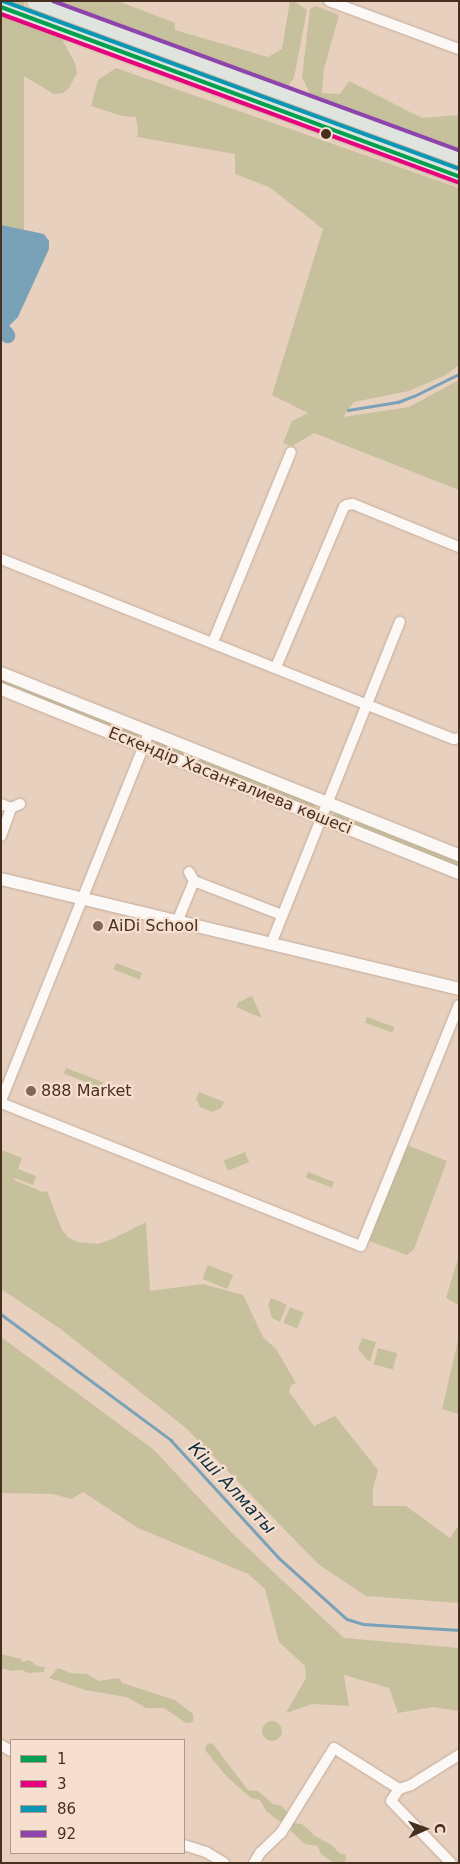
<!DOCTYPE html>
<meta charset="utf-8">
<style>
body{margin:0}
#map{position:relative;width:460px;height:1864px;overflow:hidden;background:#e8d0be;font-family:"DejaVu Sans",sans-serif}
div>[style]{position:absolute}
.green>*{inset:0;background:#c6c19c;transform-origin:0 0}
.round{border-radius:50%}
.water>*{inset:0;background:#79a2b9}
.stream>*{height:2.5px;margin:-1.25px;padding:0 1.25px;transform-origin:1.25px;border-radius:1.25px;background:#79a2b9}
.river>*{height:15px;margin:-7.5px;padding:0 7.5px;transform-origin:7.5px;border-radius:7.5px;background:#79a2b9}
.roads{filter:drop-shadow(0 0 1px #c1ac9c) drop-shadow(0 0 1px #c1ac9c)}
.minor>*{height:10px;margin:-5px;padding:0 5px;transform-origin:5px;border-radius:5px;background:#fcf8f5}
.tertiary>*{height:12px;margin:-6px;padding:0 6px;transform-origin:6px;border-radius:6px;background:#fcf8f5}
.primary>*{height:15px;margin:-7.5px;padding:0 7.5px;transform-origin:7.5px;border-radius:7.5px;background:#e0e4df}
.bus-1>*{height:4px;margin:-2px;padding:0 2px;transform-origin:2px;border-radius:2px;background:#04a04f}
.bus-2>*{height:4px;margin:-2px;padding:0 2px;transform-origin:2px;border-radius:2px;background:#e5007d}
.bus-3>*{height:4px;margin:-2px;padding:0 2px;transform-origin:2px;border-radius:2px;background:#0b97b4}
.bus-4>*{height:4px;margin:-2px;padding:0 2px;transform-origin:2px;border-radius:2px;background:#8e44ad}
.dots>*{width:14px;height:14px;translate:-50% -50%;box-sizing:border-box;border:2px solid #f6dfcf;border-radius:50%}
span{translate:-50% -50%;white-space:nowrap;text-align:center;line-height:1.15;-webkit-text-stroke:4.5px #f6dfcf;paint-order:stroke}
.street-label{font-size:16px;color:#473020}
.poi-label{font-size:16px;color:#473020}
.left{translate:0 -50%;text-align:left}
.water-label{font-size:18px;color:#113143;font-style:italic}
.frame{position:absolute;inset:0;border:2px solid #473020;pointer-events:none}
.legend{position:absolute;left:10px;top:1739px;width:175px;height:115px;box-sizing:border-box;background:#f6dfcf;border:1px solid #b09989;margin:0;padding:6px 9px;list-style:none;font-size:15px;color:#473020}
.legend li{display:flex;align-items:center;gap:10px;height:25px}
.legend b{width:25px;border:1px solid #b09989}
.north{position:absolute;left:400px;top:1804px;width:50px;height:50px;-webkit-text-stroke:4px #f6dfcf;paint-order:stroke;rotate:88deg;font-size:14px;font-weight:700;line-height:20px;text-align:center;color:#473020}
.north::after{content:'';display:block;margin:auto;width:18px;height:22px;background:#473020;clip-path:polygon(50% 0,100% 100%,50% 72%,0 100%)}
</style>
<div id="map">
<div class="green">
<i style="left:1px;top:1px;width:23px;height:297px"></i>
<i style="clip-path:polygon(49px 1px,118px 1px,175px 23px,175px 30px,268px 57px,282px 49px,290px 1px,294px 1px,307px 10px,294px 78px,288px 86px)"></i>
<i style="clip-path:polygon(316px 6px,339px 15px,324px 69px,322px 93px,340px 94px,349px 81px,422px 118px,459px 115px,459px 149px,311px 96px,302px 77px,310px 9px)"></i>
<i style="clip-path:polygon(1px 16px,62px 39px,75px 63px,77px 73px,69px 88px,63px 93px,54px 94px,10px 68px,1px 66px)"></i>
<i style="clip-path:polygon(116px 68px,459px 188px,459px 365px,446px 375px,409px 391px,354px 402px,343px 417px,409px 407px,459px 380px,459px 490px,314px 433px,292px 446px,283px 443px,292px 421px,308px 413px,272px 395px,323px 229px,269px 187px,235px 174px,235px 154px,137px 137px,138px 132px,136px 117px,122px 116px,91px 106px,98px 80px)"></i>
<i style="clip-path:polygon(298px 103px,459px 161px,459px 170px,294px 112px)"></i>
<i style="left:1px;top:678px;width:149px;height:8px;rotate:22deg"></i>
<i style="left:157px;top:740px;width:171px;height:7px;rotate:22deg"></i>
<i style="clip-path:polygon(335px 811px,459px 862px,459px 869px,332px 818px)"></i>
<i style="left:116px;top:963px;width:28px;height:7px;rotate:21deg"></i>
<i style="clip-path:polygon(252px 996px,262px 1018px,236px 1007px,239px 1002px)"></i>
<i style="left:367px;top:1017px;width:29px;height:6px;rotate:20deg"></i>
<i style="left:66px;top:1068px;width:40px;height:6px;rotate:21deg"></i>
<i style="clip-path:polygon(199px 1092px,224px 1102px,221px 1108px,212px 1112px,200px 1107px,196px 1099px)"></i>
<i style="clip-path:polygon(407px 1145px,447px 1161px,414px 1249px,407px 1255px,369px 1241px)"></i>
<i style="clip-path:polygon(1px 1150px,22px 1158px,18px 1169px,36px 1176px,33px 1185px,14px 1178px,14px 1180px,43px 1192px,47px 1191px,62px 1230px,68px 1237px,77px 1242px,98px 1244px,112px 1239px,146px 1222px,150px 1291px,203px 1284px,243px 1295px,263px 1337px,276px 1349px,296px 1383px,291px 1385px,289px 1392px,314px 1426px,335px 1416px,378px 1470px,373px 1489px,373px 1506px,406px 1506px,450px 1538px,459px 1525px,459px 1603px,366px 1596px,318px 1564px,186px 1428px,62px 1330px,1px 1289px)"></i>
<i style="left:245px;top:1152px;width:11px;height:23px;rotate:68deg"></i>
<i style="left:308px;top:1172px;width:28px;height:6px;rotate:21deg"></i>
<i style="clip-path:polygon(459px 1255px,459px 1305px,446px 1298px)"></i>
<i style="left:208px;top:1265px;width:27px;height:15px;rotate:22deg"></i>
<i style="clip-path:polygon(271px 1298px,287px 1305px,280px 1322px,272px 1318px,268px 1305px)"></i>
<i style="left:290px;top:1307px;width:15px;height:17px;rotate:23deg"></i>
<i style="clip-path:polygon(459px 1336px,459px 1414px,442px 1409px)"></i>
<i style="clip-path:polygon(1px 1337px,153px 1449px,232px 1533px,344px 1638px,459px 1648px,459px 1711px,433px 1707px,398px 1713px,389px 1688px,344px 1675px,349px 1706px,313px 1704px,286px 1713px,306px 1678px,305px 1666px,279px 1642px,265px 1589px,248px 1574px,138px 1528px,83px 1492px,72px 1499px,52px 1494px,1px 1493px)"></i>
<i style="clip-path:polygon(362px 1338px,376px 1342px,370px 1361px,367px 1360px,358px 1349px)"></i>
<i style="left:378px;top:1348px;width:20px;height:17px;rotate:15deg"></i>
<i style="clip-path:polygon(1px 1654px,21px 1659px,22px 1662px,29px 1660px,37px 1666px,45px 1667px,44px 1672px,28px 1673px,22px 1670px,11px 1671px,1px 1668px)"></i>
<i style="clip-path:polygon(58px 1668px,71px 1673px,87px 1674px,99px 1681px,119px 1678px,122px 1683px,175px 1700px,193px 1714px,193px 1722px,186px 1723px,164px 1708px,146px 1708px,126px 1697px,85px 1690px,49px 1678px)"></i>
<i class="round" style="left:262px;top:1721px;width:20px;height:20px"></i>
<i style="clip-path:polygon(212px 1743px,248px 1790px,258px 1791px,273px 1804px,282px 1806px,289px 1815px,285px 1823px,276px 1819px,266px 1811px,260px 1800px,251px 1798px,227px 1777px,205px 1750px,207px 1744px)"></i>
<i style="clip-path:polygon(293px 1823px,302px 1824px,315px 1836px,332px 1845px,339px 1853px,346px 1855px,345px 1862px,334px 1863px,321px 1854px,318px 1846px,305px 1844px,291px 1831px)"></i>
</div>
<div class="water">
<i style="clip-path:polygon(1px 225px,44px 234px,49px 241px,49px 249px,18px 317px,1px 334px)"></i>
</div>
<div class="stream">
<i style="left:348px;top:410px;width:51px;rotate:-9.1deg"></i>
<i style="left:398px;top:402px;width:17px;rotate:-21deg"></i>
<i style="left:414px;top:396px;width:50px;rotate:-26.1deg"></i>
<i style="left:1px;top:1314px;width:212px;rotate:36.5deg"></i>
<i style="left:171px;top:1440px;width:160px;rotate:47.5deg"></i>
<i style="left:279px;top:1558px;width:91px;rotate:41.9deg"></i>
<i style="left:347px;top:1619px;width:17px;rotate:17deg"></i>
<i style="left:363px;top:1624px;width:96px;rotate:3.6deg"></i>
</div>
<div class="river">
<i style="left:5px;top:332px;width:4px;rotate:56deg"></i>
</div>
<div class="roads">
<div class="minor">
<i style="left:329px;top:1px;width:139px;rotate:20.3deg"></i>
<i style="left:1px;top:559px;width:487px;rotate:21.7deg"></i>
<i style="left:454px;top:739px;width:5px;rotate:-11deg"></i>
<i style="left:213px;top:642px;width:205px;rotate:-67.7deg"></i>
<i style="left:276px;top:667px;width:174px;rotate:-67deg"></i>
<i style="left:344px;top:507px;width:4px;rotate:-34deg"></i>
<i style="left:347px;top:505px;width:6px;rotate:-9deg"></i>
<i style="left:353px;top:504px;width:114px;rotate:22.1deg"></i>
<i style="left:1px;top:804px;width:11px;rotate:22deg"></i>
<i style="left:11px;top:808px;width:10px;rotate:-24deg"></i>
<i style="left:1px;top:836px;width:30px;rotate:-70deg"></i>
<i style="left:189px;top:872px;width:10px;rotate:61deg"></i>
<i style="left:194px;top:881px;width:94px;rotate:21.1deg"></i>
<i style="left:177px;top:922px;width:44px;rotate:-67.5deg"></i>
<i style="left:271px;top:944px;width:347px;rotate:-68.2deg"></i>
<i style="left:1px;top:1101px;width:398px;rotate:-68.1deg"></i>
<i style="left:1px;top:1103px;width:387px;rotate:21.7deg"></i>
<i style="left:361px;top:1246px;width:260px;rotate:-67.9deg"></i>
<i style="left:1px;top:1745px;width:12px;rotate:31deg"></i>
<i style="left:399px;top:1789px;width:14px;rotate:124deg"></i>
<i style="left:391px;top:1801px;width:86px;rotate:45.9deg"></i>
<i style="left:399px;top:1789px;width:13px;rotate:-18deg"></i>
<i style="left:411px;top:1785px;width:57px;rotate:-32deg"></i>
<i style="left:184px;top:1845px;width:23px;rotate:18deg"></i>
<i style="left:206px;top:1852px;width:21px;rotate:31deg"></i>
<i style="left:254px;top:1863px;width:12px;rotate:-59deg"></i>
<i style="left:260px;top:1853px;width:29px;rotate:-44deg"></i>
<i style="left:281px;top:1833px;width:100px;rotate:-58.1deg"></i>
<i style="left:334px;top:1748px;width:77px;rotate:32.2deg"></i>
</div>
<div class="tertiary">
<i style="left:1px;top:673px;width:493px;rotate:21.7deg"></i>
<i style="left:1px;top:689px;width:494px;rotate:21.9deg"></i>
<i style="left:1px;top:879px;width:471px;rotate:13.5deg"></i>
</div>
<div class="primary">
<i style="left:34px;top:1px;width:453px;rotate:20.2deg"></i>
<i style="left:1px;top:7px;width:488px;rotate:20.3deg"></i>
</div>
</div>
<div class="bus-1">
<i style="left:1px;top:7px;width:488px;rotate:20.3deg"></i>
</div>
<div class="bus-2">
<i style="left:1px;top:14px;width:486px;rotate:20.2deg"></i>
</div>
<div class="bus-3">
<i style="left:3px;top:1px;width:486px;rotate:20.2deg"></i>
</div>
<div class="bus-4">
<i style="left:53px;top:1px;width:432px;rotate:20.2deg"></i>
</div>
<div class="dots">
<i style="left:326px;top:134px;background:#473020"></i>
<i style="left:98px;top:926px;background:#7f6857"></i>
<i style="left:31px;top:1091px;background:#7f6857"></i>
</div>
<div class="street-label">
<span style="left:230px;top:781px;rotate:22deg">Ескендір Хасанғалиева көшесі</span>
</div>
<div class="poi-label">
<span class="left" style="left:108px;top:926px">AiDi School</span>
<span class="left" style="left:41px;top:1091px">888 Market</span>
</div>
<div class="water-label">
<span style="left:232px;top:1488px;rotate:47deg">Кіші Алматы</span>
</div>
<div class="frame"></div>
<ul class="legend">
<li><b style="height:6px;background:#04a04f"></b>1</li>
<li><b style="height:6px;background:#e5007d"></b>3</li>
<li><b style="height:6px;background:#0b97b4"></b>86</li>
<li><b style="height:6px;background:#8e44ad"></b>92</li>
</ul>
<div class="north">С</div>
</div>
